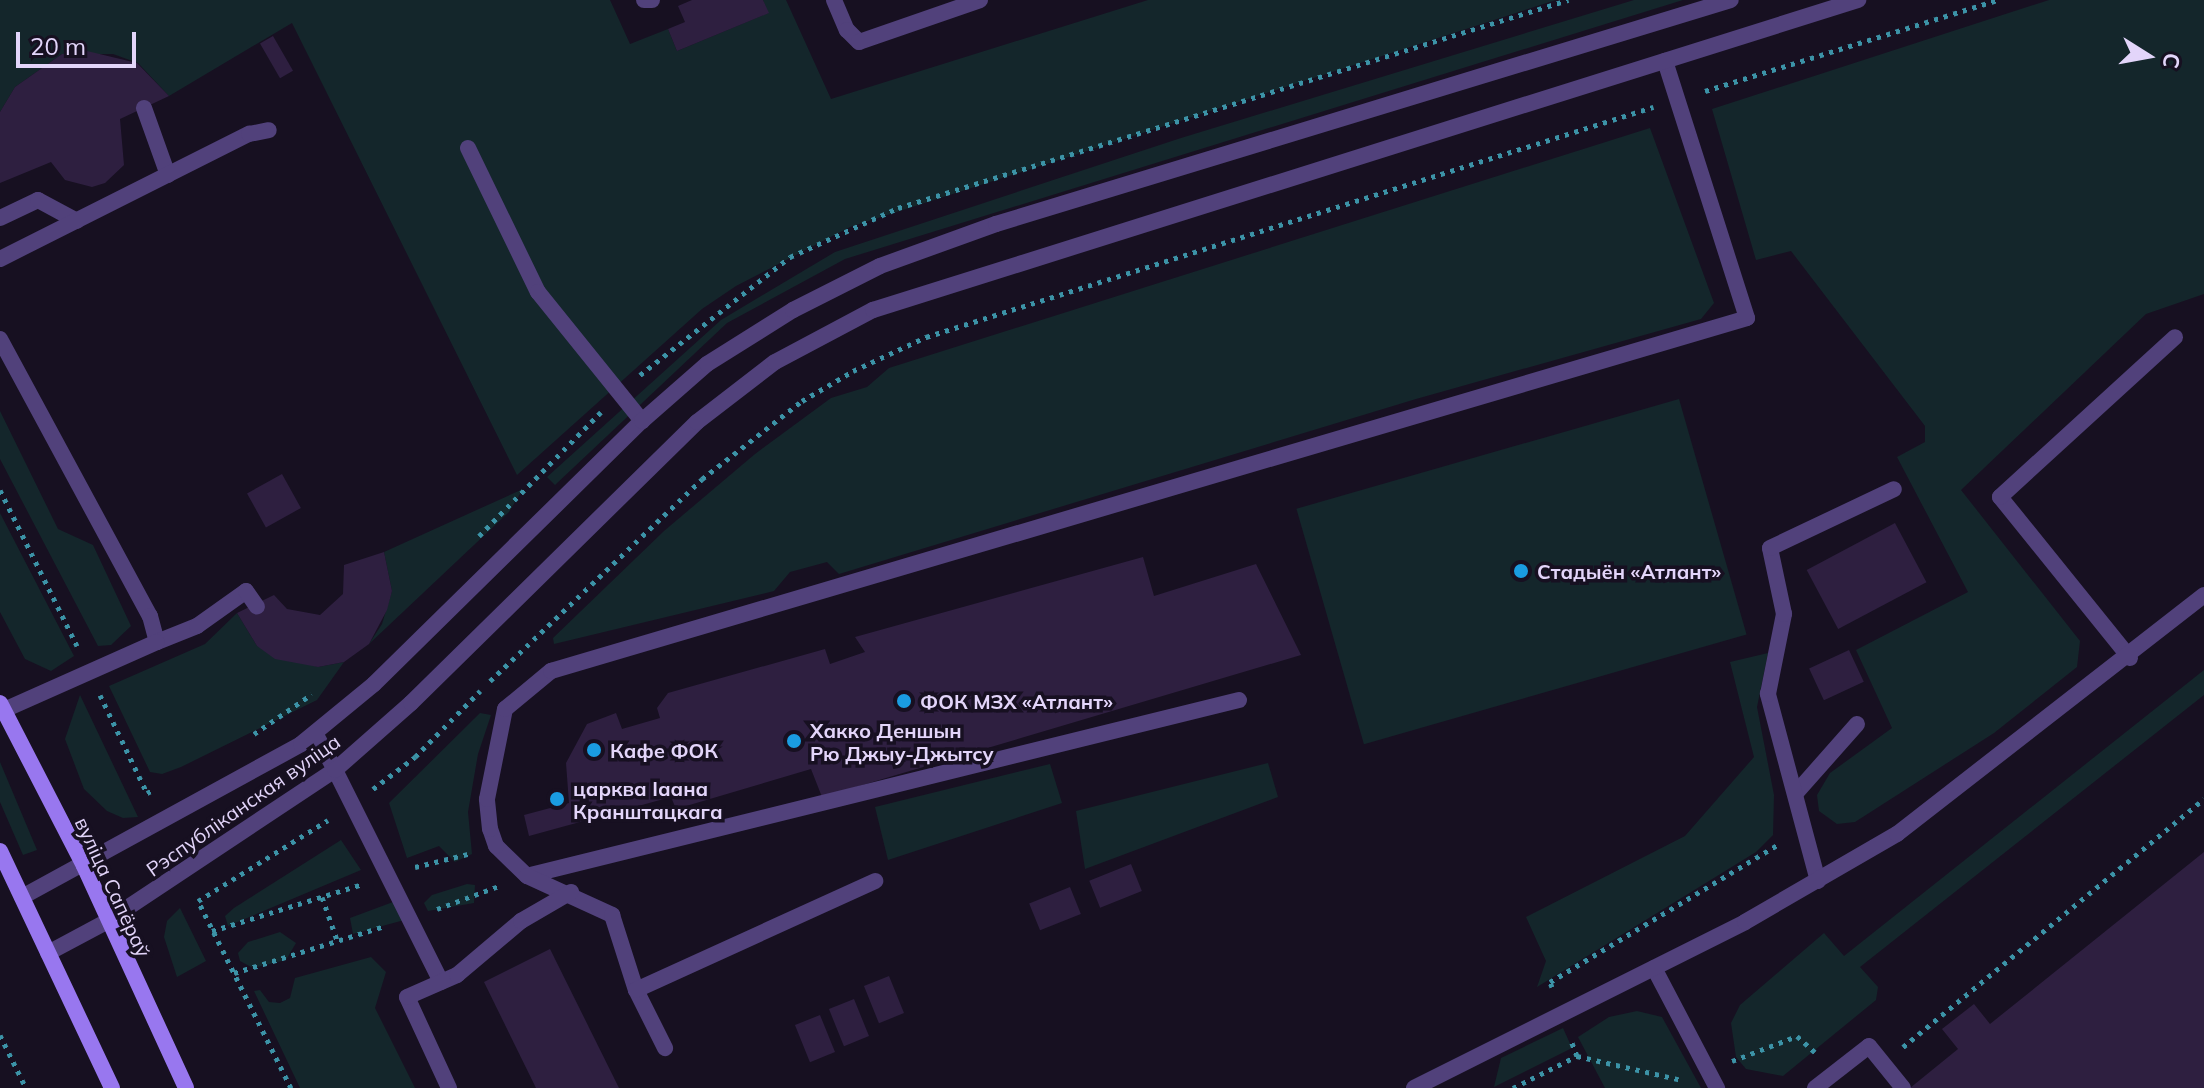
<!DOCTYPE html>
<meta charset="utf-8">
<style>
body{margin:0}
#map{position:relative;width:2204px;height:1088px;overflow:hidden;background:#171021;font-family:Mulish,sans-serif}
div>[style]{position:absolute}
.green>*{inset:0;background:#14262b;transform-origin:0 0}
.building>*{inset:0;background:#2e1f40;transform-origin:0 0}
.path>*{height:5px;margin-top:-2.5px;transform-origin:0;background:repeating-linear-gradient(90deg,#3c93a7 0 4px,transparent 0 10px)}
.lane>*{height:16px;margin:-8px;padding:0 8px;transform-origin:8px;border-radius:8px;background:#51417b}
.street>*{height:16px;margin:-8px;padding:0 8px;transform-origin:8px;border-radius:8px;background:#51417b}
.secondary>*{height:16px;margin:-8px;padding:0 8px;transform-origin:8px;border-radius:8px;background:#9877ef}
.dots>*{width:22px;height:22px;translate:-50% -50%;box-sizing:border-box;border:4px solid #171021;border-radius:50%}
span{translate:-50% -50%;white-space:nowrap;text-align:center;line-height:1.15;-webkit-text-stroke:7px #171021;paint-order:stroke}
.poi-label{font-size:20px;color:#e3d5fa;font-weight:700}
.left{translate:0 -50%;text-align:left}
.street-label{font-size:20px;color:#e3d5fa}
.north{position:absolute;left:2108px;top:16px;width:80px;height:80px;-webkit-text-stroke:6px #171021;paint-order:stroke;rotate:101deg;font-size:22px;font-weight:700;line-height:32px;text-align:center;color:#e3d5fa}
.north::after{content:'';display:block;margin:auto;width:28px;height:36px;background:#e3d5fa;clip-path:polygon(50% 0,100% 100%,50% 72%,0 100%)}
.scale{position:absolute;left:16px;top:32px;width:120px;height:36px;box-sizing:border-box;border:4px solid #e3d5fa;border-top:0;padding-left:10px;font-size:24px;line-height:28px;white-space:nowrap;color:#e3d5fa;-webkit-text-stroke:6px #171021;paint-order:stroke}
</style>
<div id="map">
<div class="green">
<i style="clip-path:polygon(0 0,610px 0,630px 44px,668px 29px,677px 51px,768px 13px,763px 0,786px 0,831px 99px,1148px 0,1556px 0,850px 227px,736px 286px,702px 309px,517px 475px,292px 23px,169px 96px,138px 63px,113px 54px,62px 54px,15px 87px,0 112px)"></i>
<i style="clip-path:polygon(1634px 0,1683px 0,845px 259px,727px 323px,555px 485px,547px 477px,721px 320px,835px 252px,1181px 138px)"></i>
<i style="clip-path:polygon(2049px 0,2204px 0,2204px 294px,2146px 314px,1961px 490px,2080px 641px,2077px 667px,1994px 733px,1855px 822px,1837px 824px,1819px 811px,1817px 795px,1830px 773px,1892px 728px,1856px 650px,1968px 592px,1897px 457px,1925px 442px,1925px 426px,1791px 251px,1756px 260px,1712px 109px)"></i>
<i style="clip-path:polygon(1650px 128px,1714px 303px,1701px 319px,1416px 399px,839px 574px,827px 562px,790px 572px,774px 591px,554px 644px,553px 638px,664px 531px,755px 454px,831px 398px,867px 387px,889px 368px)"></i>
<i style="left:1679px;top:399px;width:245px;height:398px;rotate:74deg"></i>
<i style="clip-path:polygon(0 411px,58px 529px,93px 545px,131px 626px,111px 645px,98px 646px,0 459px)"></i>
<i style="clip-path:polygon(523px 489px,509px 512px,369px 644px,382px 624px,392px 591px,384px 552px)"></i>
<i style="clip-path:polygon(0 513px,74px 656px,51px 671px,25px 659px,0 612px)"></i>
<i style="clip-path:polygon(237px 613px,257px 646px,318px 667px,344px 662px,317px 700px,181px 767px,162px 774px,150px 772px,109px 686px,205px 644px)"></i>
<i style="clip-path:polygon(1768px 653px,1757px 707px,1774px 795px,1773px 835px,1756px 852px,1537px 987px,1546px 961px,1526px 917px,1685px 836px,1754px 757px,1730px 662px)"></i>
<i style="clip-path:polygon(2204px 670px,2204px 695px,1860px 967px,1878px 987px,1876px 1000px,1783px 1076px,1746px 1069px,1736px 1057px,1731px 1023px,1740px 1005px,1824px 933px,1844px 956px)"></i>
<i style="clip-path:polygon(80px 695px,138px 817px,123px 818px,107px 811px,84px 789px,65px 739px)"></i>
<i style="clip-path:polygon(480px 713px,491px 715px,478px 754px,468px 812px,472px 854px,455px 862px,439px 846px,407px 858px,389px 803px)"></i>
<i style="clip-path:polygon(0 762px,37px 850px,23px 855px,0 802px)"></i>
<i style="clip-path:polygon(1268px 763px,1278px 797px,1085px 869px,1076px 811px)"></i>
<i style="clip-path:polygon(1050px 764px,1062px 803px,888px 860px,875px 807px)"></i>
<i style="clip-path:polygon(341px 840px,361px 870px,228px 926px,225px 916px,234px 908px)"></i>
<i style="clip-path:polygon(467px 884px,475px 885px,474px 903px,428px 911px,424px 903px,432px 895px)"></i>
<i style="clip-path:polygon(393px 902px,408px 919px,353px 934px,350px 918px)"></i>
<i style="clip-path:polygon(180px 908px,206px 961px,177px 977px,164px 937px,167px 921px)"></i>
<i style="clip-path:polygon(280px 932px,296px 943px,286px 960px,253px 968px,240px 961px,238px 953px,248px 942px)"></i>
<i style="clip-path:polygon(371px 957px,386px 972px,375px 1008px,415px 1088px,300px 1088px,254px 991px,260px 990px,269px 1002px,280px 1003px,290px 998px,295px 978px)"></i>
<i style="clip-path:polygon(1637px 1011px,1662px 1017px,1701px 1088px,1605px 1088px,1578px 1037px,1609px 1017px)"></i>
<i style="clip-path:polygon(1563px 1028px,1572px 1048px,1494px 1087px,1501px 1058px)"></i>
</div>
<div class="building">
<i style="clip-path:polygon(692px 0,763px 0,769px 13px,677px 51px,668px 29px,685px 22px,678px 6px)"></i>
<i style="left:273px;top:36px;width:40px;height:15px;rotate:60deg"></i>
<i style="clip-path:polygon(87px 51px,137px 63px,169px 96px,120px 119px,124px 165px,105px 183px,92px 187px,65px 180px,51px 162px,0 183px,0 112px,15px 87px,62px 54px)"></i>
<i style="left:282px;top:474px;width:39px;height:40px;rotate:61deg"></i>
<i style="left:1895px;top:523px;width:67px;height:100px;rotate:62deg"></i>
<i style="clip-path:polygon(384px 552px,392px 591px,387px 610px,369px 644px,344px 662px,318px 667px,275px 659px,257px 646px,237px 613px,274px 595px,287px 609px,320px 615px,343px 594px,344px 565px)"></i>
<i style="clip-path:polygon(1143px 557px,1154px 596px,1256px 564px,1301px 655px,822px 797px,811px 769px,676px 809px,671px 797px,529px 836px,524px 815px,569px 803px,566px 763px,587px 724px,616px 713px,622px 729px,660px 718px,657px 708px,668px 693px,825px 649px,830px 664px,865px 652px,855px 637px)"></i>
<i style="left:1849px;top:650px;width:35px;height:44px;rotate:65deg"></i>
<i style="clip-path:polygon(2204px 852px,2204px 1088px,1910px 1088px,1958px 1049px,1942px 1029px,1974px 1004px,1990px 1024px)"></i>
<i style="left:1131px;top:864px;width:29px;height:45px;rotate:68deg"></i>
<i style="left:1070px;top:887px;width:29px;height:44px;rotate:68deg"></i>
<i style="clip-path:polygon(550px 949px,619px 1088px,536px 1088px,484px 982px)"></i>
<i style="left:889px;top:976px;width:40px;height:27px;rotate:68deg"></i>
<i style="left:854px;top:999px;width:40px;height:27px;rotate:68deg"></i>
<i style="left:820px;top:1015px;width:40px;height:27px;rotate:68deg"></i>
</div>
<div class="path">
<i style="left:1705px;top:91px;width:306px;rotate:-17.3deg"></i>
<i style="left:640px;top:375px;width:191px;rotate:-38.2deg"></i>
<i style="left:790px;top:257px;width:119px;rotate:-24.4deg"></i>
<i style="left:898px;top:208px;width:702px;rotate:-17.25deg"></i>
<i style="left:0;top:490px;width:174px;rotate:63.7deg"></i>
<i style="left:479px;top:536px;width:174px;rotate:-45.5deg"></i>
<i style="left:490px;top:681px;width:293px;rotate:-43.6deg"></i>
<i style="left:702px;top:479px;width:127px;rotate:-38deg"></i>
<i style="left:802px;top:401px;width:59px;rotate:-30.5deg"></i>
<i style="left:853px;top:371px;width:81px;rotate:-25deg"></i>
<i style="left:926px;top:337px;width:763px;rotate:-17.56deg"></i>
<i style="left:100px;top:695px;width:109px;rotate:64.4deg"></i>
<i style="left:147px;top:793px;width:4px;rotate:-27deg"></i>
<i style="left:254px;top:734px;width:70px;rotate:-34.6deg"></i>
<i style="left:373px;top:789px;width:53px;rotate:-37.3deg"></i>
<i style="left:415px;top:757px;width:93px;rotate:-45.4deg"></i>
<i style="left:415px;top:867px;width:59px;rotate:-13.8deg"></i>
<i style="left:322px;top:897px;width:46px;rotate:70.8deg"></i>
<i style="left:437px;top:909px;width:66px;rotate:-20.4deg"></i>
<i style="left:212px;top:931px;width:155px;rotate:-17.3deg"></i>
<i style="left:234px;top:973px;width:155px;rotate:-17.3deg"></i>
<i style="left:1552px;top:987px;width:5px;rotate:-112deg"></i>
<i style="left:1550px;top:982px;width:269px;rotate:-31.1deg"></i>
<i style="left:0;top:1035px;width:59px;rotate:63.9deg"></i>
<i style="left:1903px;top:1047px;width:390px;rotate:-39.5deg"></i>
<i style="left:1577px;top:1056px;width:108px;rotate:12.9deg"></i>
<i style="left:1732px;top:1061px;width:70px;rotate:-21deg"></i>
<i style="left:1797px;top:1036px;width:24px;rotate:42deg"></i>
<i style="left:291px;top:1088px;width:209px;rotate:-116.4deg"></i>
<i style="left:198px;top:901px;width:153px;rotate:-31.9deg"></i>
<i style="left:1513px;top:1088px;width:72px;rotate:-26.6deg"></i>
<i style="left:1577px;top:1056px;width:19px;rotate:-111deg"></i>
</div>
<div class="lane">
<i style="left:644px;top:0;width:8px"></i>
<i style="left:834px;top:0;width:33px;rotate:67deg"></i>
<i style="left:847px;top:30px;width:17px;rotate:45deg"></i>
<i style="left:859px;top:42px;width:128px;rotate:-19.1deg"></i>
<i style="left:144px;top:108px;width:71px;rotate:70.3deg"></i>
<i style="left:468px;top:148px;width:160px;rotate:64.1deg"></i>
<i style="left:538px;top:292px;width:166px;rotate:51.1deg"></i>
<i style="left:0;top:218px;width:42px;rotate:-25.3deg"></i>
<i style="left:38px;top:200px;width:44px;rotate:28.3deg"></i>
<i style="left:0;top:259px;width:279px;rotate:-26.7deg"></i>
<i style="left:249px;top:134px;width:20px;rotate:-11deg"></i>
<i style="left:0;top:339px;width:315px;rotate:61.6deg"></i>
<i style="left:150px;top:616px;width:27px;rotate:75deg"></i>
<i style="left:157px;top:642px;width:43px;rotate:-21.8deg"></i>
<i style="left:197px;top:626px;width:60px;rotate:-35.5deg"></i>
<i style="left:246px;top:591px;width:19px;rotate:55deg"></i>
<i style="left:2130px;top:658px;width:207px;rotate:-128.9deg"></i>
<i style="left:2000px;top:497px;width:237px;rotate:-42.4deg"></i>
<i style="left:1239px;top:700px;width:733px;rotate:166.12deg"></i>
<i style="left:527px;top:876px;width:43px;rotate:-135.9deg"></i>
<i style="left:496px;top:846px;width:18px;rotate:-109deg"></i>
<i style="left:490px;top:829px;width:30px;rotate:-96deg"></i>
<i style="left:487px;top:799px;width:92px;rotate:-78.7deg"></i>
<i style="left:505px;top:709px;width:60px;rotate:-39.6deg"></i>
<i style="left:551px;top:671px;width:1247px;rotate:-16.44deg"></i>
<i style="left:1747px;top:318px;width:270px;rotate:-107.7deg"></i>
<i style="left:4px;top:710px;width:167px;rotate:-24deg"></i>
<i style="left:335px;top:770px;width:237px;rotate:63.4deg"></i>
<i style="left:1796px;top:793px;width:92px;rotate:-48.5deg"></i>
<i style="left:527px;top:876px;width:94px;rotate:24.6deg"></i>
<i style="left:612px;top:915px;width:79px;rotate:72.3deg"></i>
<i style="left:636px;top:990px;width:65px;rotate:63.4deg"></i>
<i style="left:1818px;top:881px;width:194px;rotate:-105deg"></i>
<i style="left:1768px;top:694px;width:82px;rotate:-78.7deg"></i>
<i style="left:1784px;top:614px;width:67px;rotate:-102deg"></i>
<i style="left:1770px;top:548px;width:137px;rotate:-25.4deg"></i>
<i style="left:1654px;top:968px;width:136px;rotate:62.3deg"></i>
<i style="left:636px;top:990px;width:263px;rotate:-24.5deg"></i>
<i style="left:449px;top:1088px;width:100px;rotate:-114.8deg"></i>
<i style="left:407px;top:997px;width:55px;rotate:-23.7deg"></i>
<i style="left:457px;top:975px;width:84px;rotate:-40.2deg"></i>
<i style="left:521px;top:921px;width:58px;rotate:-30.1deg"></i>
<i style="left:1414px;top:1088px;width:370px;rotate:-26.6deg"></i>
<i style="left:1745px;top:922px;width:176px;rotate:-30.1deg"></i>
<i style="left:1897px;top:834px;width:389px;rotate:-37.9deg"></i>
<i style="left:1815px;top:1088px;width:68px;rotate:-37.9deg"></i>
<i style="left:1869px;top:1046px;width:54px;rotate:51deg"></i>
</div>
<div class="street">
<i style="left:315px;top:733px;width:42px;rotate:61.6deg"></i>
<i style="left:22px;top:897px;width:318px;rotate:-28.7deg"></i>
<i style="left:301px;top:744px;width:94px;rotate:-39.4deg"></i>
<i style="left:374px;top:684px;width:375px;rotate:-44.5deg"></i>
<i style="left:642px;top:421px;width:86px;rotate:-41.2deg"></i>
<i style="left:707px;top:364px;width:102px;rotate:-32.1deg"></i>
<i style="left:793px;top:310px;width:97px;rotate:-26.8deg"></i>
<i style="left:880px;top:266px;width:123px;rotate:-19.9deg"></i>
<i style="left:996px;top:224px;width:768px;rotate:-16.95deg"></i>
<i style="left:48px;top:953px;width:66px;rotate:-28.1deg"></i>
<i style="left:106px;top:922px;width:275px;rotate:-33.6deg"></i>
<i style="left:335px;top:770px;width:101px;rotate:-41.4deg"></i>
<i style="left:411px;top:703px;width:401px;rotate:-44.5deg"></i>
<i style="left:697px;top:422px;width:98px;rotate:-37.6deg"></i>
<i style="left:775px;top:362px;width:111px;rotate:-28deg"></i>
<i style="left:873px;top:310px;width:1033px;rotate:-17.47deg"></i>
</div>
<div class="secondary">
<i style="left:0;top:703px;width:183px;rotate:62.7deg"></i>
<i style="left:84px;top:866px;width:244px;rotate:65.3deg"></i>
<i style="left:0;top:851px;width:262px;rotate:64.7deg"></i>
</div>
<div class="dots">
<i style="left:1521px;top:571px;background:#1a9ce1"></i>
<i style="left:904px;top:701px;background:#1a9ce1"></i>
<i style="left:794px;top:741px;background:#1a9ce1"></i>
<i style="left:594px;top:750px;background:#1a9ce1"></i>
<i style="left:557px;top:799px;background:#1a9ce1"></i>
</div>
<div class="poi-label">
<span class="left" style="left:1537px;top:571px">Стадыён «Атлант»</span>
<span class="left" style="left:920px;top:701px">ФОК МЗХ «Атлант»</span>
<span class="left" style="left:810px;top:742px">Хакко Деншын<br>Рю Джыу-Джытсу</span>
<span class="left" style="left:610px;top:750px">Кафе ФОК</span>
<span class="left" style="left:573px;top:800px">царква Іаана<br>Кранштацкага</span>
</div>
<div class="street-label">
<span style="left:243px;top:805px;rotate:-35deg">Рэспубліканская вуліца</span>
<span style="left:113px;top:887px;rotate:65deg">вуліца Сапёраў</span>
</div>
<div class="north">С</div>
<div class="scale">20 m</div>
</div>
